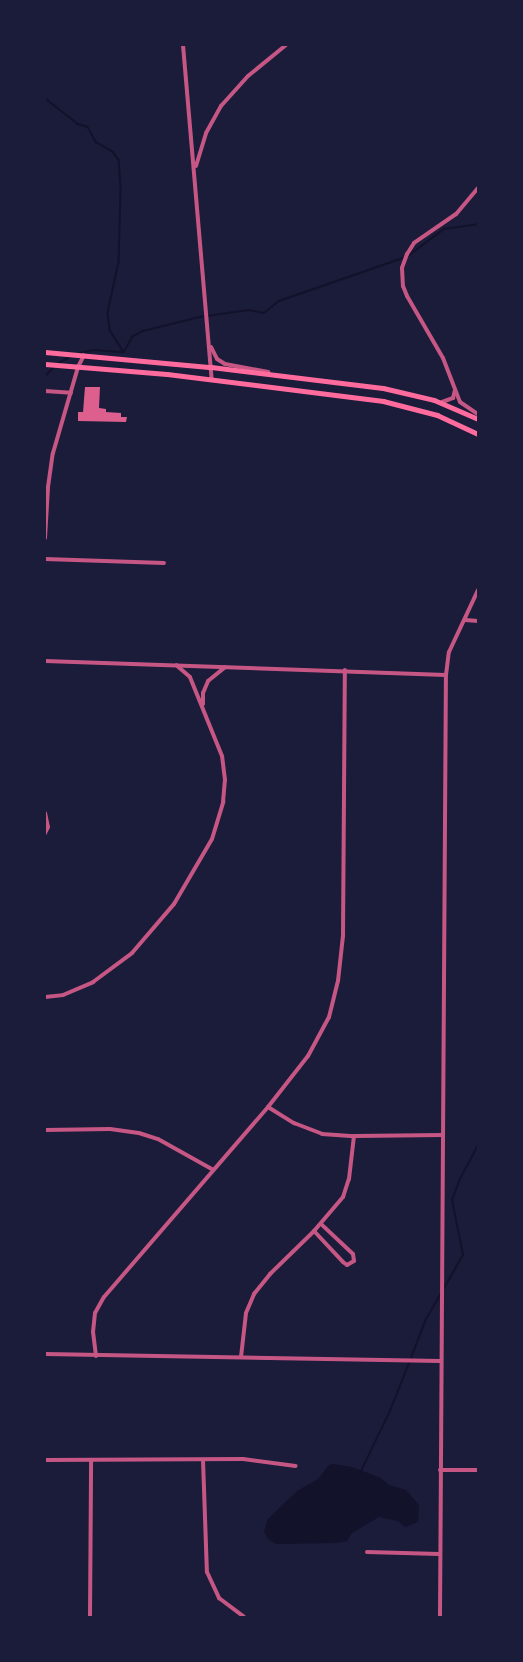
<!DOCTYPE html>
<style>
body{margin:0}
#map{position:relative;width:523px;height:1662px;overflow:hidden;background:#1b1b3a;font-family:Manrope,sans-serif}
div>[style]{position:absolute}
.water>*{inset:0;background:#12122b}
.stream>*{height:1.5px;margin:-0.75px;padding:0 0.75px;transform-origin:0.75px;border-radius:0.75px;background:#12122b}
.building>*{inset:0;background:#dd5f8e}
.minor>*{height:4px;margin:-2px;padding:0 2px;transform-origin:2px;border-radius:2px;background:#c65784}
.secondary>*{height:5px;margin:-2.5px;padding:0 2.5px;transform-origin:2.5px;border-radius:2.5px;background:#ff6b9d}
span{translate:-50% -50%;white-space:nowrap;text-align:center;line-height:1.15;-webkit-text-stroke:4.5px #1b1b3a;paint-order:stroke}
.frame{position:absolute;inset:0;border:46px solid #1b1b3a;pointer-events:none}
</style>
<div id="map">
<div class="water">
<i style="clip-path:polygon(333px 1464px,352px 1467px,381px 1478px,389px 1485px,406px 1490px,419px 1505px,418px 1522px,405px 1527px,398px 1521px,379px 1517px,352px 1533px,347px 1541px,335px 1543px,277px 1544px,269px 1540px,264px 1532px,268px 1519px,297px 1491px,318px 1479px,329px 1465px)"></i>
</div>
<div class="stream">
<i style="left:45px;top:98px;width:42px;rotate:38.2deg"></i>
<i style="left:78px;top:124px;width:10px;rotate:17deg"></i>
<i style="left:88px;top:127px;width:17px;rotate:62deg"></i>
<i style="left:96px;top:142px;width:20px;rotate:30deg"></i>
<i style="left:113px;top:152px;width:10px;rotate:53deg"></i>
<i style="left:119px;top:160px;width:32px;rotate:86deg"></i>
<i style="left:121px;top:192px;width:70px;rotate:91.6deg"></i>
<i style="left:119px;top:262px;width:52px;rotate:102.2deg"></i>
<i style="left:108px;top:313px;width:17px;rotate:83deg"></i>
<i style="left:110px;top:330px;width:25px;rotate:58deg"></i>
<i style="left:408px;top:256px;width:45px;rotate:-36.9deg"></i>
<i style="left:444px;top:229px;width:34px;rotate:-8deg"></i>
<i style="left:124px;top:352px;width:17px;rotate:-62deg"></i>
<i style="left:132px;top:337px;width:13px;rotate:-29deg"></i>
<i style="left:143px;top:331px;width:59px;rotate:-13.8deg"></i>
<i style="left:200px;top:317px;width:49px;rotate:-8.1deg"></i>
<i style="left:249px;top:310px;width:15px;rotate:11deg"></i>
<i style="left:264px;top:313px;width:19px;rotate:-39deg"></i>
<i style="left:279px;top:301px;width:131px;rotate:-19.1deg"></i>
<i style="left:80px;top:353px;width:13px;rotate:-13deg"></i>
<i style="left:93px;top:350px;width:30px;rotate:4deg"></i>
<i style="left:59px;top:363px;width:13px;rotate:-29deg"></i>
<i style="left:45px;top:376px;width:14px;rotate:-45deg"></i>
<i style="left:444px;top:1288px;width:38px;rotate:-60deg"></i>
<i style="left:463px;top:1255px;width:56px;rotate:-101.3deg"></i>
<i style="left:452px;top:1200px;width:22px;rotate:-69deg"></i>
<i style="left:460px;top:1179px;width:38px;rotate:-62deg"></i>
<i style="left:411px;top:1358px;width:40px;rotate:-69deg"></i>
<i style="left:425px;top:1321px;width:30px;rotate:-60deg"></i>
<i style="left:361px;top:1471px;width:67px;rotate:-64.2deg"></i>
<i style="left:390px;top:1411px;width:52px;rotate:-68.4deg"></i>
</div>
<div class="building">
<i style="clip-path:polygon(85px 387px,100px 387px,99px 408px,106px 409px,106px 412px,121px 413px,121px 417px,127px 417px,126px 422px,78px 421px,78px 412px,83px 412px)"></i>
</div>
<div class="minor">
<i style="left:183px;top:45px;width:336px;rotate:85.1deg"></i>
<i style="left:196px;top:166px;width:34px;rotate:-73deg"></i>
<i style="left:206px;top:133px;width:31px;rotate:-61deg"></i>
<i style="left:221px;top:106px;width:40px;rotate:-48deg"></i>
<i style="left:248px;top:76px;width:49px;rotate:-39.2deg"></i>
<i style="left:478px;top:188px;width:34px;rotate:130deg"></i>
<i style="left:456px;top:214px;width:51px;rotate:145.4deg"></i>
<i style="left:414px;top:243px;width:13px;rotate:122deg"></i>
<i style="left:407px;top:254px;width:15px;rotate:110deg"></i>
<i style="left:402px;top:268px;width:18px;rotate:87deg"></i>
<i style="left:403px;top:286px;width:11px;rotate:68deg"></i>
<i style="left:407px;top:296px;width:72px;rotate:59.9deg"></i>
<i style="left:443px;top:358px;width:47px;rotate:68.9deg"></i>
<i style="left:460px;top:402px;width:22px;rotate:34deg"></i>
<i style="left:211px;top:347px;width:13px;rotate:63deg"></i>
<i style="left:217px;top:359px;width:9px;rotate:32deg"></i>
<i style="left:225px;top:364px;width:44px;rotate:10.5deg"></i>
<i style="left:45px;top:391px;width:26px;rotate:4deg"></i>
<i style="left:442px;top:402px;width:12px;rotate:-20deg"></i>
<i style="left:453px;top:398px;width:8px;rotate:-76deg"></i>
<i style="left:45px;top:538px;width:51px;rotate:-86.6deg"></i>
<i style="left:48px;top:487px;width:34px;rotate:-82deg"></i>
<i style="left:53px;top:453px;width:90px;rotate:-73.8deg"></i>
<i style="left:78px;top:367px;width:13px;rotate:-63deg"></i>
<i style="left:45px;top:559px;width:119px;rotate:1.9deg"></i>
<i style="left:465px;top:620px;width:13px;rotate:4deg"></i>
<i style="left:45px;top:661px;width:401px;rotate:2deg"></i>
<i style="left:203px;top:704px;width:11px;rotate:-90deg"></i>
<i style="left:203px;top:693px;width:13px;rotate:-67deg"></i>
<i style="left:208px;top:681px;width:22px;rotate:-39deg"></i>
<i style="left:45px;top:813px;width:14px;rotate:78deg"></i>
<i style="left:48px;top:827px;width:7px;rotate:117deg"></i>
<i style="left:45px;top:997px;width:18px;rotate:-6deg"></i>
<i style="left:63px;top:995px;width:33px;rotate:-23deg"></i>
<i style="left:93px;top:982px;width:49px;rotate:-36.6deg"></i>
<i style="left:132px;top:953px;width:65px;rotate:-49.4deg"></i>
<i style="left:174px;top:904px;width:75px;rotate:-59.7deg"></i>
<i style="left:212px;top:839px;width:39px;rotate:-73deg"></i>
<i style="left:223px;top:802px;width:22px;rotate:-85deg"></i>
<i style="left:225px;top:780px;width:24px;rotate:-97deg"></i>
<i style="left:222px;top:756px;width:85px;rotate:-112.1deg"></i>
<i style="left:190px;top:677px;width:18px;rotate:-139deg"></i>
<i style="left:268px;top:1107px;width:31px;rotate:32deg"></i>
<i style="left:294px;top:1123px;width:30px;rotate:21deg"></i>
<i style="left:322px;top:1134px;width:32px;rotate:4deg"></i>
<i style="left:354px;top:1136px;width:89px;rotate:-0.6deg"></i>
<i style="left:45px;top:1130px;width:65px;rotate:-0.9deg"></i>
<i style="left:110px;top:1129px;width:29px;rotate:8deg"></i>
<i style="left:139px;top:1133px;width:20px;rotate:18deg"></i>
<i style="left:158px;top:1139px;width:62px;rotate:29.1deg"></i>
<i style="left:314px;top:1231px;width:42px;rotate:46.9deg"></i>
<i style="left:343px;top:1262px;width:5px;rotate:37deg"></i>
<i style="left:347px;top:1265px;width:8px;rotate:-30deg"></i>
<i style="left:354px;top:1261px;width:7px;rotate:-98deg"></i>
<i style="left:353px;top:1254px;width:44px;rotate:-136.8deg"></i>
<i style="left:45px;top:1354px;width:395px;rotate:1deg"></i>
<i style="left:96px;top:1356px;width:24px;rotate:-97deg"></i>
<i style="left:93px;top:1332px;width:19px;rotate:-84deg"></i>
<i style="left:95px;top:1313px;width:18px;rotate:-61deg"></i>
<i style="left:104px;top:1297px;width:251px;rotate:-49.2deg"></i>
<i style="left:268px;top:1107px;width:65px;rotate:-51.9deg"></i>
<i style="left:308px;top:1056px;width:44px;rotate:-61.7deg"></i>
<i style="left:329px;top:1017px;width:37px;rotate:-76deg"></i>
<i style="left:338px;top:981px;width:45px;rotate:-83.7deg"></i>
<i style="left:343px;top:936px;width:266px;rotate:-89.6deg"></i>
<i style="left:241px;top:1357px;width:44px;rotate:-83.5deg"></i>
<i style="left:246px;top:1313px;width:21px;rotate:-67deg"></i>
<i style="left:254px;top:1294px;width:26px;rotate:-51deg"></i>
<i style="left:270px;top:1274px;width:62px;rotate:-44.3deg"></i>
<i style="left:314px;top:1231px;width:45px;rotate:-49.5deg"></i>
<i style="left:343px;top:1197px;width:19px;rotate:-72deg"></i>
<i style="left:349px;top:1179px;width:43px;rotate:-83.4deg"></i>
<i style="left:45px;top:1460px;width:198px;rotate:-0.3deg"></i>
<i style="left:243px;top:1459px;width:53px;rotate:7.5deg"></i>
<i style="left:203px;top:1460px;width:112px;rotate:88deg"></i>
<i style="left:207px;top:1572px;width:29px;rotate:65deg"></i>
<i style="left:219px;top:1598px;width:31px;rotate:37deg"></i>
<i style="left:440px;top:1470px;width:38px"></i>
<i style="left:367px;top:1552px;width:72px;rotate:1.6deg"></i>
<i style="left:90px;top:1617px;width:156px;rotate:-89.6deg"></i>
<i style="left:440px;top:1617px;width:942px;rotate:-89.64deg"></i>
<i style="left:446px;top:675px;width:23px;rotate:-83deg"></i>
<i style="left:449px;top:652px;width:68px;rotate:-64.9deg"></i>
</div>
<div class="secondary">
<i style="left:45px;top:352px;width:167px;rotate:5.2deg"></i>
<i style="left:211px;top:367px;width:173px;rotate:7deg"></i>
<i style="left:383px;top:388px;width:52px;rotate:13.2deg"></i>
<i style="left:434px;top:400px;width:48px;rotate:23.4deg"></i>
<i style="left:45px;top:364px;width:122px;rotate:4.7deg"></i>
<i style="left:167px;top:374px;width:218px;rotate:7.1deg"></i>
<i style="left:383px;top:401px;width:56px;rotate:14.5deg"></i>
<i style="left:437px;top:415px;width:45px;rotate:24.9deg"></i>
</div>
<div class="frame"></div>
</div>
